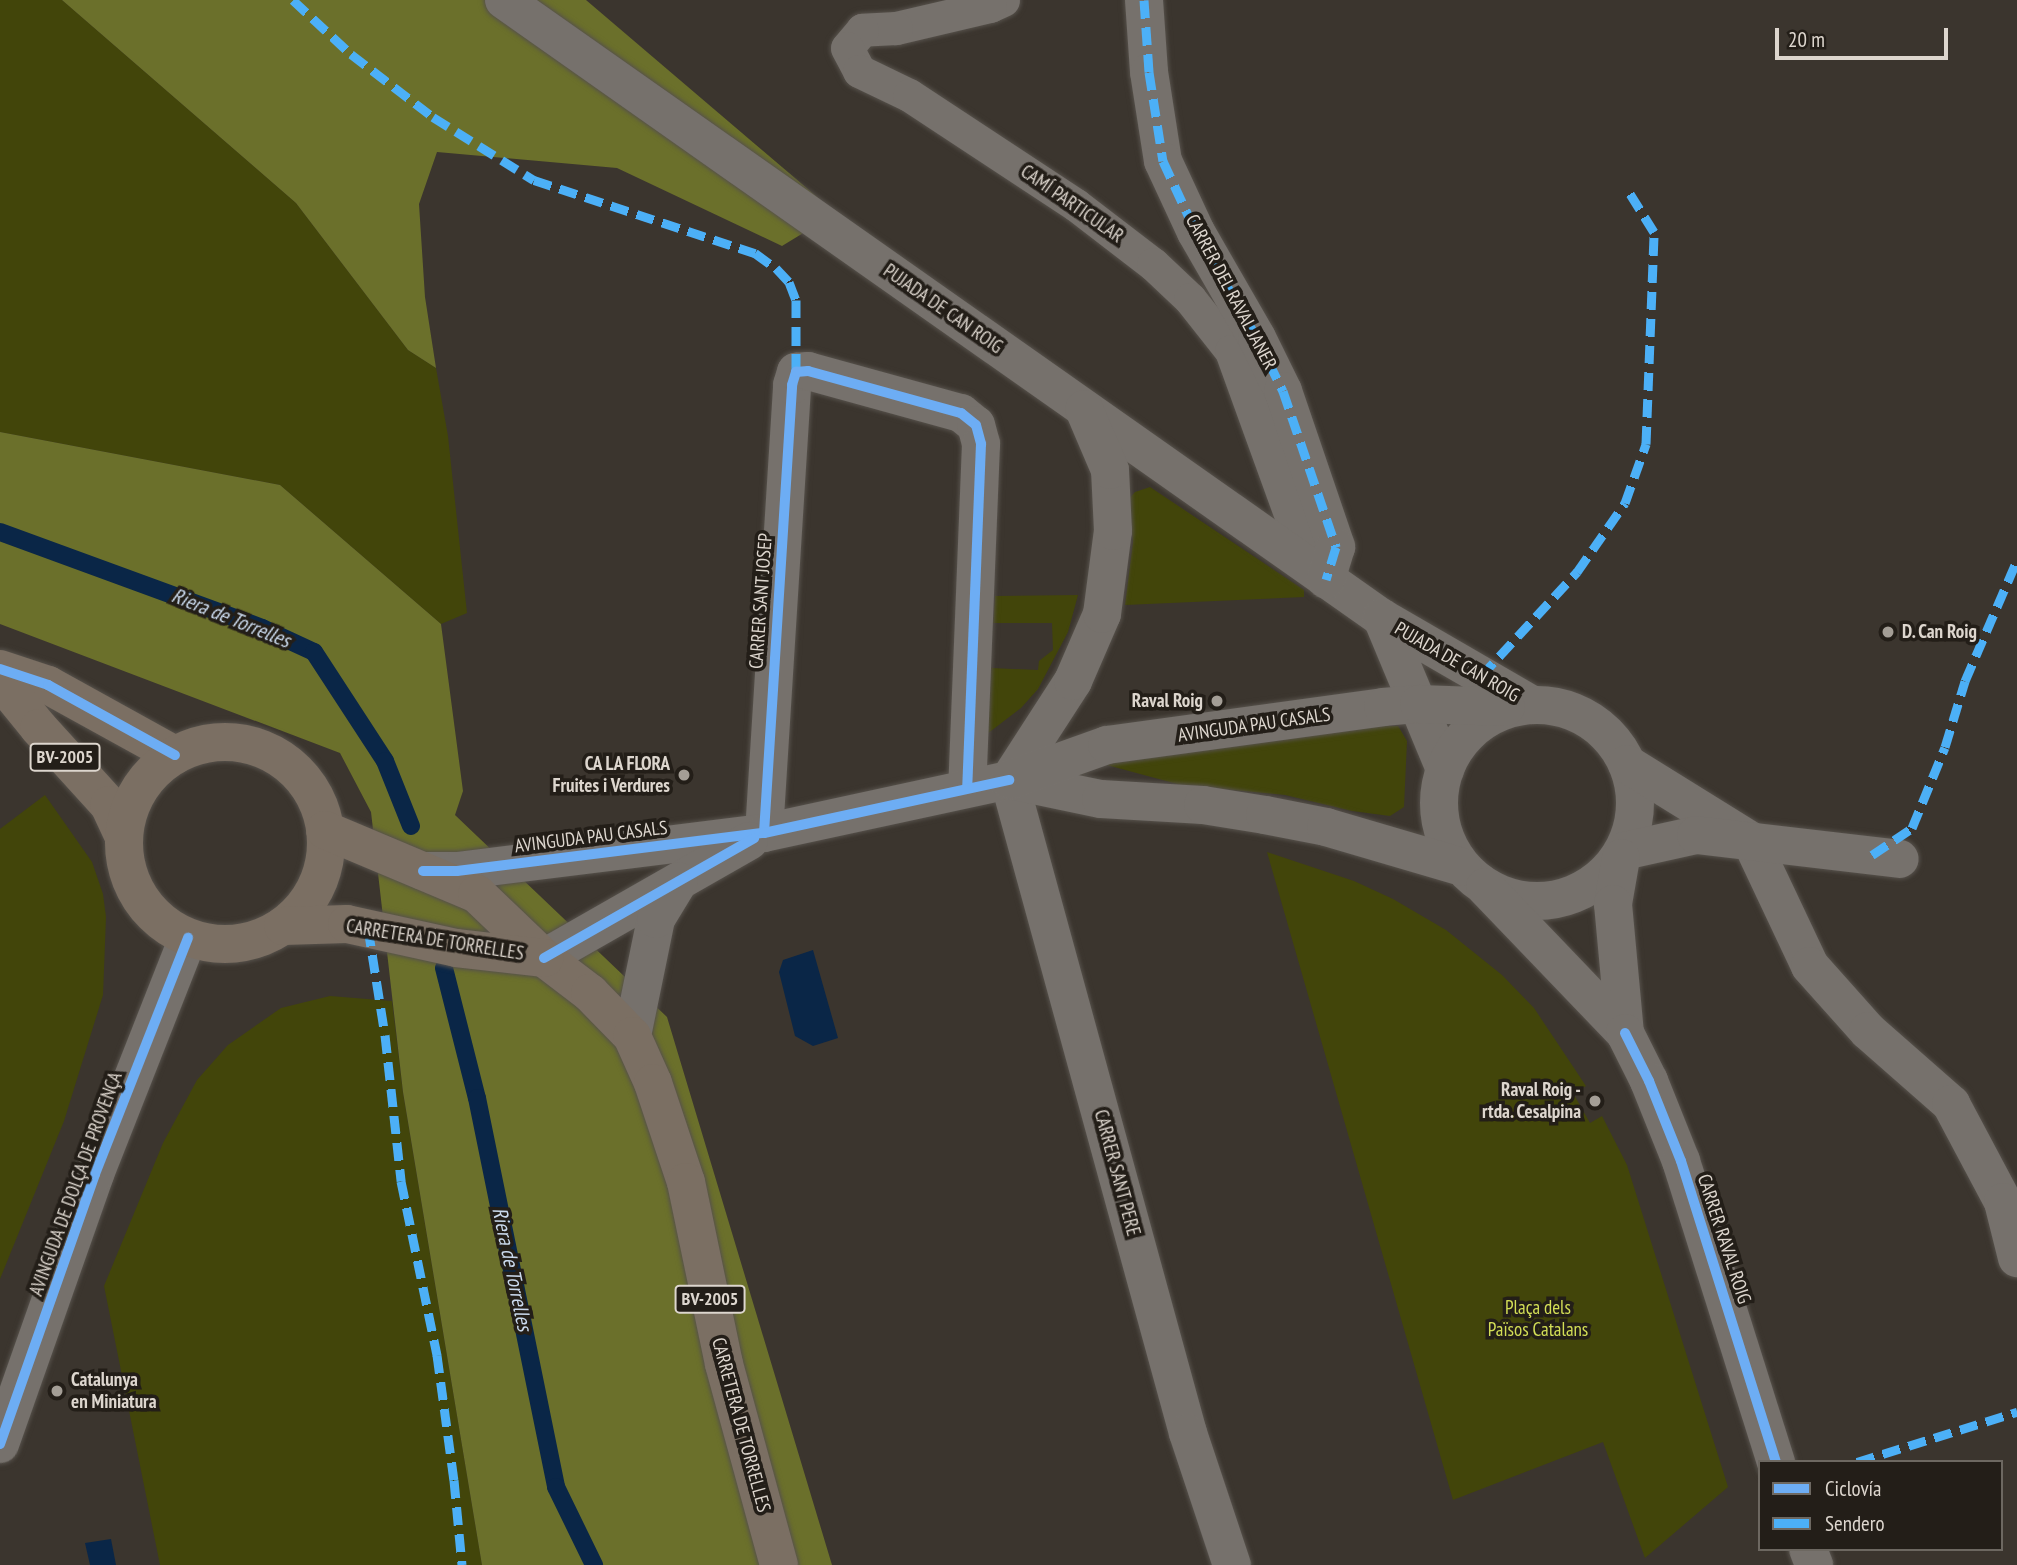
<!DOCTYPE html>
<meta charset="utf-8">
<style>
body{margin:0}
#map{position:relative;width:2017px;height:1565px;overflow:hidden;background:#3b352e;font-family:"PT Sans Narrow",sans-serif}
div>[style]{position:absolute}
.green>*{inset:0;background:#42450a}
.forest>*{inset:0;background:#6b702b}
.water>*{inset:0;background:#0a2647}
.stream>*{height:18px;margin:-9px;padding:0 9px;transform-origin:9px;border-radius:9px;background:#0a2647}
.roads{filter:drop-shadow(0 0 2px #56514b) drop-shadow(0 0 2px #56514b)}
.service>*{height:33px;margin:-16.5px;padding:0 16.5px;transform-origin:16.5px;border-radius:16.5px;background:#76716c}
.minor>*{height:38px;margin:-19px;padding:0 19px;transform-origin:19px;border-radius:19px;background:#76716c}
.minor>.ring{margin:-19px;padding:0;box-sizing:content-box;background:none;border:38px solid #76716c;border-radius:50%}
.primary>*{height:38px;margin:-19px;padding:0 19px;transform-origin:19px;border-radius:19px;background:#7b6f63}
.primary>.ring{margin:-19px;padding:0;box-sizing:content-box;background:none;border:38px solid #7b6f63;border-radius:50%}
.quiet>*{height:9px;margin-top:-4.5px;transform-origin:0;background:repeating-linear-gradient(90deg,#4cb0f7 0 18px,transparent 0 27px)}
.cycleway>*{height:10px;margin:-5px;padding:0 5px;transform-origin:5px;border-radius:5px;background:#6dadf4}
.dots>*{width:19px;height:19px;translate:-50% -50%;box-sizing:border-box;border:4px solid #231e18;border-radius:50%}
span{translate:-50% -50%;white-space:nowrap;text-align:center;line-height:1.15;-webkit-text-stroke:7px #231e18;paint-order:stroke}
.shield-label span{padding:2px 5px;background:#231e18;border:2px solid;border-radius:5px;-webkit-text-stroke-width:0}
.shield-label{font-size:18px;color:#ddd6ce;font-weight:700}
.street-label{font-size:19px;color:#ddd6ce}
.poi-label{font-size:19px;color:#ddd6ce;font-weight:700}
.left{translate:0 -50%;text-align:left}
.right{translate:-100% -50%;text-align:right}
.park-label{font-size:19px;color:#d3de56}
.water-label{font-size:21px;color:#cad9ec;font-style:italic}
.legend{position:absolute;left:1758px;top:1460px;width:245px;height:91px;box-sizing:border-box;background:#231e18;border:2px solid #6d6861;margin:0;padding:9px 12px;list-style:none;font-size:21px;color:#ddd6ce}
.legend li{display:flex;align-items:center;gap:14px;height:35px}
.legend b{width:35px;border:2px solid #6d6861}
.scale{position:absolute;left:1775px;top:28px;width:173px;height:32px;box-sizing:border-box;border:4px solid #ddd6ce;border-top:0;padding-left:9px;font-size:21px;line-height:24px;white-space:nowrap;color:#ddd6ce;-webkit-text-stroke:5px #231e18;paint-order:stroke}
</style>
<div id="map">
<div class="green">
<i style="clip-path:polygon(0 0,62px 0,296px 203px,408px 350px,436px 368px,448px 436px,467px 613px,441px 624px,280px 485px,0 432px)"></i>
<i style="clip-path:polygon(1150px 487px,1304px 590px,1304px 597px,1125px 605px,1133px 542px,1128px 500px,1135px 492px)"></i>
<i style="clip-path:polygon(1078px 595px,1068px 632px,1038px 689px,1021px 708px,987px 734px,991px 668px,1038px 670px,1039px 661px,1053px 650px,1052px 623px,993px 623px,995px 596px)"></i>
<i style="clip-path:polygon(1370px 726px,1398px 726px,1407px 741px,1404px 807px,1390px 816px,1352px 811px,1285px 795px,1181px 785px,1092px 761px)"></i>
<i style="clip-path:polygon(45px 795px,92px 862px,103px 894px,106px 917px,103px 995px,64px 1121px,0 1279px,0 829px)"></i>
<i style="clip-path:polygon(1267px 852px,1354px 881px,1393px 899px,1446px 930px,1502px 975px,1534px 1008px,1586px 1086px,1573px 1093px,1590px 1123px,1602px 1116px,1627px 1165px,1728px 1487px,1645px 1558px,1603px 1442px,1453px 1500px)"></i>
<i style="clip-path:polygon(330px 996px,392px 1001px,403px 1093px,482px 1565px,160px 1565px,104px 1286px,163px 1143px,197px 1080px,228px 1045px,281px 1008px)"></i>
</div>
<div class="forest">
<i style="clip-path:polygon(62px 0,586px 0,836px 213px,782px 246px,617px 168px,437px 152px,419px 204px,425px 297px,436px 368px,408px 350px,296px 203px)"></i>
<i style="clip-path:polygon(0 432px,280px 485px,441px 624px,463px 791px,455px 815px,667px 1017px,832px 1565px,482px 1565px,403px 1092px,371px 812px,340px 753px,0 624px)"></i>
</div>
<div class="water">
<i style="clip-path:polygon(813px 950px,838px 1038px,813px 1046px,795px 1036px,779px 972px,783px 960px)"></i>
<i style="clip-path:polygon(111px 1539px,116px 1565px,90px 1565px,85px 1543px)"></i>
</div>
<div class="stream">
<i style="left:0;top:532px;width:279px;rotate:20.1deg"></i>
<i style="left:262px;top:628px;width:57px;rotate:24.8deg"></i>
<i style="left:314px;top:652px;width:130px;rotate:56.9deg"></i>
<i style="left:385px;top:761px;width:70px;rotate:68.2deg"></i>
<i style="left:444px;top:968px;width:134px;rotate:75.8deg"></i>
<i style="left:477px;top:1098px;width:397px;rotate:78.5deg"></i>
<i style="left:556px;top:1487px;width:87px;rotate:64deg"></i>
</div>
<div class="roads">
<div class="service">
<i style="left:1003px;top:0;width:14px;rotate:155deg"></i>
<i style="left:990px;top:6px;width:97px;rotate:166.8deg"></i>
<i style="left:896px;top:28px;width:34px;rotate:177deg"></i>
<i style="left:862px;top:30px;width:23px;rotate:130deg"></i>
<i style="left:847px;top:48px;width:26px;rotate:62deg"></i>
<i style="left:859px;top:71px;width:55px;rotate:25.6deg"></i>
<i style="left:909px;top:95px;width:200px;rotate:33.4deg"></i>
<i style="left:1076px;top:205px;width:97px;rotate:37.5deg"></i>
<i style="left:1153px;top:264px;width:51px;rotate:43.4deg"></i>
<i style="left:1190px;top:299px;width:66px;rotate:51.7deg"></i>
<i style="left:1231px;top:351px;width:229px;rotate:70.1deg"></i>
</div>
<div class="minor">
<i style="left:504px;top:0;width:1074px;rotate:35.14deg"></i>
<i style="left:1382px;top:618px;width:173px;rotate:30.1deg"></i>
<i style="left:1144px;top:0;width:72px;rotate:86deg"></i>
<i style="left:1149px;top:72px;width:90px;rotate:81.1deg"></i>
<i style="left:1163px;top:161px;width:78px;rotate:65.1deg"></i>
<i style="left:1196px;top:232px;width:122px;rotate:60.1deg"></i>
<i style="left:1257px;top:338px;width:59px;rotate:63.9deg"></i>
<i style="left:1283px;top:391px;width:165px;rotate:71.2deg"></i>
<i style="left:1336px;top:547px;width:34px;rotate:107deg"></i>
<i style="left:1382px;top:618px;width:164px;rotate:67.4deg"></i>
<i class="ring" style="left:1439px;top:705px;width:158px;height:158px"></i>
<i style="left:1627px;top:764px;width:146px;rotate:31.8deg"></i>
<i style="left:1751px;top:841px;width:138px;rotate:64.7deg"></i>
<i style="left:1810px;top:966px;width:87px;rotate:48.3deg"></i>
<i style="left:1868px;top:1031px;width:111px;rotate:41.3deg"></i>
<i style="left:1951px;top:1104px;width:111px;rotate:62deg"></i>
<i style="left:2003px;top:1202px;width:58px;rotate:76deg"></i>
<i style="left:1009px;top:780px;width:677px;rotate:74.67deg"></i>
<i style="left:1188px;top:1433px;width:139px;rotate:71.6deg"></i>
<i style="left:1009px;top:780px;width:94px;rotate:11.7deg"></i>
<i style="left:1101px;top:799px;width:102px;rotate:3.4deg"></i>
<i style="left:1203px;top:805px;width:63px;rotate:9.2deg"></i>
<i style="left:1265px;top:815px;width:62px;rotate:11.1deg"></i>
<i style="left:1326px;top:827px;width:142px;rotate:16.4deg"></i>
<i style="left:1009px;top:780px;width:118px;rotate:-57.1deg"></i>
<i style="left:1073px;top:681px;width:73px;rotate:-66.6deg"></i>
<i style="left:1102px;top:614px;width:84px;rotate:-82.5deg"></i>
<i style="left:1113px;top:531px;width:61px;rotate:-92.8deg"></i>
<i style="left:1110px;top:470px;width:66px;rotate:-113.1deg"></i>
<i style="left:764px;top:833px;width:449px;rotate:-86.4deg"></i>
<i style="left:792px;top:385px;width:14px;rotate:-73deg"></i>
<i style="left:796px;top:372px;width:12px;rotate:-5deg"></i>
<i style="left:808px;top:371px;width:159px;rotate:15.4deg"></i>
<i style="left:961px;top:413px;width:19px;rotate:39deg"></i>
<i style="left:976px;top:425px;width:20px;rotate:75deg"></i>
<i style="left:981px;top:444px;width:342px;rotate:92.3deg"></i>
<i style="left:1624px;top:851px;width:74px;rotate:-12.5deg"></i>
<i style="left:1696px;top:835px;width:205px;rotate:6.7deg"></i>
<i style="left:1621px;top:858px;width:47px;rotate:99.9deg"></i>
<i style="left:1613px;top:904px;width:130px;rotate:84.7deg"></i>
<i style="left:423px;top:871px;width:34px"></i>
<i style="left:457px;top:871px;width:309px;rotate:-7.1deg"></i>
<i style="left:764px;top:833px;width:251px;rotate:-12.2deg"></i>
<i style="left:1009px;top:780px;width:104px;rotate:-19.7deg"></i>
<i style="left:1107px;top:745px;width:279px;rotate:-7.8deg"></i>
<i style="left:1383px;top:707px;width:36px;rotate:-5deg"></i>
<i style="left:1419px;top:704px;width:87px;rotate:2deg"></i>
<i style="left:1485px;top:887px;width:202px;rotate:46.2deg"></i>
<i style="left:1625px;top:1033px;width:54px;rotate:63.4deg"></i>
<i style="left:1649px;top:1081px;width:86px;rotate:68.2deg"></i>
<i style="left:1681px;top:1161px;width:316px;rotate:72.5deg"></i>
<i style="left:544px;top:958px;width:236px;rotate:-29.7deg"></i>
<i style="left:632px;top:1036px;width:119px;rotate:-78.4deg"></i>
<i style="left:656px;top:919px;width:44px;rotate:-58.8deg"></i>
<i style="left:0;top:1444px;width:286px;rotate:-70.6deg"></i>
<i style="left:95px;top:1174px;width:254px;rotate:-68.5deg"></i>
<i style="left:1808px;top:1549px;width:17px;rotate:69deg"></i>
</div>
<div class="primary">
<i style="left:0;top:669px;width:51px;rotate:18.4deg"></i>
<i style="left:48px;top:685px;width:145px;rotate:28.9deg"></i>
<i style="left:0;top:680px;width:62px;rotate:50.9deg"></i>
<i style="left:39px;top:728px;width:104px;rotate:47.7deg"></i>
<i style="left:109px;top:805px;width:35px;rotate:65deg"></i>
<i class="ring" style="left:124px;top:742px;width:164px;height:164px"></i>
<i style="left:325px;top:830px;width:165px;rotate:22.8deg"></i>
<i style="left:477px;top:894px;width:93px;rotate:43.7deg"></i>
<i style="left:544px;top:958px;width:58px;rotate:37.3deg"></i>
<i style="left:590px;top:993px;width:60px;rotate:45.7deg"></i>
<i style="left:632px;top:1036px;width:51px;rotate:65.9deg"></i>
<i style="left:653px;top:1083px;width:104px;rotate:71.6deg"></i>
<i style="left:686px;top:1182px;width:186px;rotate:78.2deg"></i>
<i style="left:724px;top:1364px;width:208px;rotate:74.7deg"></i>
<i style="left:283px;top:926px;width:64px;rotate:-1.8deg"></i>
<i style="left:347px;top:924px;width:112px;rotate:12.4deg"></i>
<i style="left:456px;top:948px;width:89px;rotate:6.5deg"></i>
</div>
</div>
<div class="quiet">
<i style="left:293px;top:0;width:79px;rotate:43deg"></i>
<i style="left:351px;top:54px;width:103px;rotate:37.5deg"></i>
<i style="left:433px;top:117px;width:119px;rotate:32deg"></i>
<i style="left:534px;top:180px;width:233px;rotate:18.3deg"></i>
<i style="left:755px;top:253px;width:26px;rotate:36deg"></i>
<i style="left:776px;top:268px;width:19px;rotate:47deg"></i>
<i style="left:789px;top:282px;width:19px;rotate:69deg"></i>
<i style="left:796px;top:300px;width:72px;rotate:90deg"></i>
<i style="left:1144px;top:0;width:72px;rotate:86deg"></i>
<i style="left:1149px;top:72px;width:90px;rotate:81.1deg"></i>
<i style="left:1163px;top:161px;width:78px;rotate:65.1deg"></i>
<i style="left:1196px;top:232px;width:122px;rotate:60.1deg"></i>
<i style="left:1257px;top:338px;width:59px;rotate:63.9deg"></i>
<i style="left:1283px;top:391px;width:165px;rotate:71.2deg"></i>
<i style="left:1336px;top:547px;width:34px;rotate:107deg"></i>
<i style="left:1481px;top:676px;width:142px;rotate:-47.3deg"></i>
<i style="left:1577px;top:572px;width:84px;rotate:-55.2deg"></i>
<i style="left:1625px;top:503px;width:63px;rotate:-70.4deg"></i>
<i style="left:1646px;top:444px;width:212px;rotate:-87.8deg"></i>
<i style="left:1654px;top:232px;width:53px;rotate:-121.9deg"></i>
<i style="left:1872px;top:855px;width:48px;rotate:-34deg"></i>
<i style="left:1912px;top:828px;width:87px;rotate:-67.8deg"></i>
<i style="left:1945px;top:747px;width:69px;rotate:-73.1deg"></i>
<i style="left:1965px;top:681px;width:132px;rotate:-66.7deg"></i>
<i style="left:368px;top:928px;width:108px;rotate:81deg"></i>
<i style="left:385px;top:1035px;width:147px;rotate:83.7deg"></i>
<i style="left:401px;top:1181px;width:178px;rotate:78.3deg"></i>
<i style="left:437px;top:1355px;width:126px;rotate:82.3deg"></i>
<i style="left:454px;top:1480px;width:85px;rotate:84.6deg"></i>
<i style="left:1857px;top:1462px;width:168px;rotate:-17.4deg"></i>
</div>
<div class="cycleway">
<i style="left:0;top:669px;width:51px;rotate:18.4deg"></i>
<i style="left:48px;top:685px;width:145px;rotate:28.9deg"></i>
<i style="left:764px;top:833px;width:449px;rotate:-86.4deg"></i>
<i style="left:792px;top:385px;width:14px;rotate:-73deg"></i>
<i style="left:796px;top:372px;width:12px;rotate:-5deg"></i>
<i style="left:808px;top:371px;width:159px;rotate:15.4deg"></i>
<i style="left:961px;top:413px;width:19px;rotate:39deg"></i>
<i style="left:976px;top:425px;width:20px;rotate:75deg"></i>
<i style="left:981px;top:444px;width:342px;rotate:92.3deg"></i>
<i style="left:423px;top:871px;width:34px"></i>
<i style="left:457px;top:871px;width:309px;rotate:-7.1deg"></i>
<i style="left:764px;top:833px;width:251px;rotate:-12.2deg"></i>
<i style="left:544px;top:958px;width:242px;rotate:-29.7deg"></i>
<i style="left:1625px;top:1033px;width:54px;rotate:63.4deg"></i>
<i style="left:1649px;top:1081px;width:86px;rotate:68.2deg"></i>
<i style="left:1681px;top:1161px;width:316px;rotate:72.5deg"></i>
<i style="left:0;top:1444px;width:286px;rotate:-70.6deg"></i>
<i style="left:95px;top:1174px;width:254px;rotate:-68.5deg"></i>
</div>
<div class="dots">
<i style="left:1888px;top:632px;background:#a49e96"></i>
<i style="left:1217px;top:701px;background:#a49e96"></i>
<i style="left:684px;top:775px;background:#a49e96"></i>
<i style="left:1595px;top:1101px;background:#a49e96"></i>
<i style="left:57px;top:1391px;background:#a49e96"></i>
</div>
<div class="shield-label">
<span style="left:65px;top:757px">BV-2005</span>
<span style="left:710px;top:1299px">BV-2005</span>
</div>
<div class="street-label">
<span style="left:1072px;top:204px;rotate:35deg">CAMÍ PARTICULAR</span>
<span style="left:1231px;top:292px;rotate:62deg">CARRER DEL RAVAL JANER</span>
<span style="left:943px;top:309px;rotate:35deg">PUJADA DE CAN ROIG</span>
<span style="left:761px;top:601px;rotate:-86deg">CARRER SANT JOSEP</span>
<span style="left:1457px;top:662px;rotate:30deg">PUJADA DE CAN ROIG</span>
<span style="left:1254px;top:725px;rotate:-8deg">AVINGUDA PAU CASALS</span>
<span style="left:591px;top:837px;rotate:-7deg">AVINGUDA PAU CASALS</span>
<span style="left:435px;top:940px;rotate:9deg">CARRETERA DE TORRELLES</span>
<span style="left:1117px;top:1173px;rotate:75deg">CARRER SANT PERE</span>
<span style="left:76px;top:1184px;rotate:-70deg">AVINGUDA DE DOLÇA DE PROVENÇA</span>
<span style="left:1724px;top:1239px;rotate:72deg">CARRER RAVAL ROIG</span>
<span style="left:741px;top:1425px;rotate:75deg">CARRETERA DE TORRELLES</span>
</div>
<div class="poi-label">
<span class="left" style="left:1902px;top:632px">D. Can Roig</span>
<span class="right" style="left:1203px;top:701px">Raval Roig</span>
<span class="right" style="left:670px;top:775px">CA LA FLORA<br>Fruites i Verdures</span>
<span class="right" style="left:1581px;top:1101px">Raval Roig -<br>rtda. Cesalpina</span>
<span class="left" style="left:71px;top:1391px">Catalunya<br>en Miniatura</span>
</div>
<div class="park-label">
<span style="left:1538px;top:1319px">Plaça dels<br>Països Catalans</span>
</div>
<div class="water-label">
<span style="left:231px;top:618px;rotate:22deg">Riera de Torrelles</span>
<span style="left:512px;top:1269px;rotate:78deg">Riera de Torrelles</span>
</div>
<ul class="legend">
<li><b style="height:9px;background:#6dadf4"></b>Ciclovía</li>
<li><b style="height:9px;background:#4cb0f7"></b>Sendero</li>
</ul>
<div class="scale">20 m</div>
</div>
